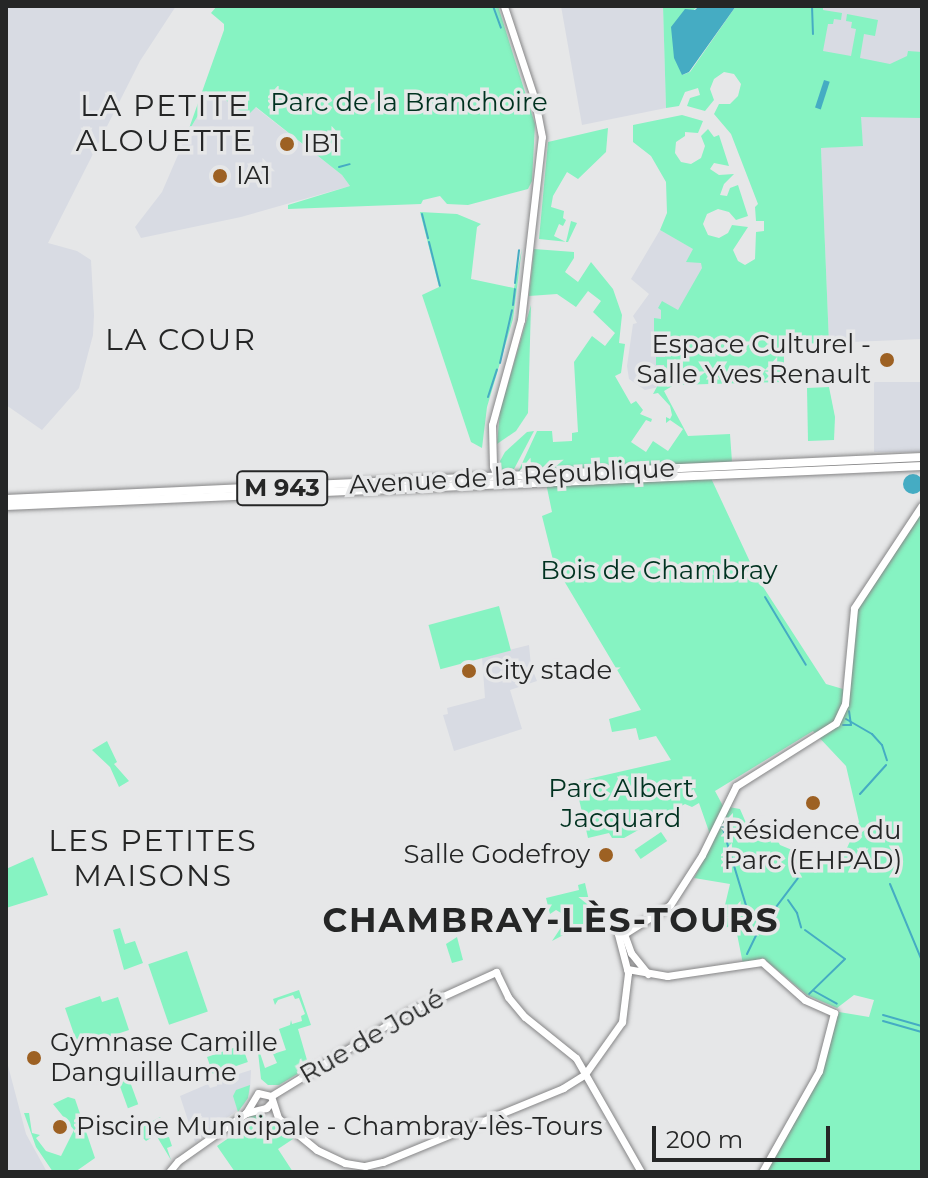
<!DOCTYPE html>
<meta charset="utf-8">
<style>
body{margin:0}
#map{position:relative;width:928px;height:1178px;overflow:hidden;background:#e6e7e8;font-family:Montserrat,sans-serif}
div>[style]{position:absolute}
.built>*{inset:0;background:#d8dbe3;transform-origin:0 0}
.green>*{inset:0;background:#86f3c2;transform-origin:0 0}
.water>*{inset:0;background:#45acc3;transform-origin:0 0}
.round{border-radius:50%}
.stream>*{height:2px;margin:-1px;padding:0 1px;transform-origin:1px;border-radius:1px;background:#45acc3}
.roads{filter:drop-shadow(0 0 2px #868687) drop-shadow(0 0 2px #868687)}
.secondary>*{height:7px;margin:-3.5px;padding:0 3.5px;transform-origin:3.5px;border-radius:3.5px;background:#fff}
.primary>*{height:8px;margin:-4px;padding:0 4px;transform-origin:4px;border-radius:4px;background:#fff}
.dots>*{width:22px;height:22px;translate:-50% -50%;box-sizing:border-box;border:4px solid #e6e7e8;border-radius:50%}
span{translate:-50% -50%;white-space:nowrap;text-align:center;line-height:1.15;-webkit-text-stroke:7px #e6e7e8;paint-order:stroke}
.shield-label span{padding:2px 6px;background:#e6e7e8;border:2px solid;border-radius:6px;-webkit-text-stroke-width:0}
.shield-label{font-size:24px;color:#252626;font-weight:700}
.park-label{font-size:26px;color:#003220}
.poi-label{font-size:26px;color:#252626}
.left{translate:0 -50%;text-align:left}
.right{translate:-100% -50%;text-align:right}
.street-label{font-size:26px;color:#252626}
.quarter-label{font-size:30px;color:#252626;letter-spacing:2px}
.district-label{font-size:34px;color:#252626;font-weight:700;letter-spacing:2px}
.frame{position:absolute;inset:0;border:8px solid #252626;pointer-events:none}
.scale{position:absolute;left:652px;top:1126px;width:178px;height:36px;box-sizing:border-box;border:4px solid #252626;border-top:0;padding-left:10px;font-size:24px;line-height:28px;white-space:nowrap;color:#252626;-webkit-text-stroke:6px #e6e7e8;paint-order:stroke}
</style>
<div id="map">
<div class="built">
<i style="clip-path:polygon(6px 6px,176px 6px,140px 61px,48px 243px,77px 251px,91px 260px,94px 315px,93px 335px,79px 388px,42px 430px,6px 405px)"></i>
<i style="clip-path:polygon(561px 6px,663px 6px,666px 108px,582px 125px)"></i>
<i style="clip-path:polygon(815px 6px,922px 6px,922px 339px,829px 343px,821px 148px,863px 145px,860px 115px,819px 117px)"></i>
<i style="clip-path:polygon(219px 95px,247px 116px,255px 107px,342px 175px,350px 186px,241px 217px,141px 238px,135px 227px,162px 192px,187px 134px,207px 100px)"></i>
<i style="clip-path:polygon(660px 230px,715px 261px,671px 379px,659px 387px,645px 390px,629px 379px,627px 366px,633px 324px,637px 323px,633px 316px,649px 294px,631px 279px)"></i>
<i style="left:922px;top:382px;width:70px;height:48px;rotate:90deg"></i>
<i style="clip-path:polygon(529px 645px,531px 666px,537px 681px,510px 690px,522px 729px,454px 751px,443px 715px,448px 714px,447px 708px,485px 698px,482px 657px)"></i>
<i style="clip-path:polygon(6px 1058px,26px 1134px,47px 1172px,6px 1172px)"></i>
<i style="clip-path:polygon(251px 1070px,250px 1092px,244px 1105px,195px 1142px,180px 1096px,208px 1084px,210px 1088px,217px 1086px,216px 1081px)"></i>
</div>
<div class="green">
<i style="clip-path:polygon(217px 6px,498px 6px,535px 124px,532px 181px,528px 189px,468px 205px,447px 204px,440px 196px,423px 200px,421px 204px,288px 209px,288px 205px,350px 186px,342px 175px,256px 107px,247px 116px,219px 95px,207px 100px,187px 134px,224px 30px,224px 24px,211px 13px)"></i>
<i style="clip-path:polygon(663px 6px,699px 6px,692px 11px,682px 75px,690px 72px,736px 6px,823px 6px,823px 10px,842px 13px,841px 20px,834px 19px,833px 24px,828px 24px,823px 51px,851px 56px,856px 29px,851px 28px,852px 22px,846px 21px,847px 14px,878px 20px,875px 36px,864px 34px,860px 58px,890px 64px,907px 56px,908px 51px,922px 52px,922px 118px,861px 117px,863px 146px,821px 148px,829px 343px,784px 344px,784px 382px,674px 385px,664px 391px,688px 436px,730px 434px,732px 462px,518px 472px,537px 431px,552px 431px,553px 442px,572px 441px,572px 433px,578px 432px,574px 362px,592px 336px,605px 346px,615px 333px,593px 312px,601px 301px,588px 291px,576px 307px,557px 294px,529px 296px,534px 249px,574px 252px,574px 258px,565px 272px,578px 282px,591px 262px,613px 289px,622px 315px,619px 343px,625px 344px,621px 373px,615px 376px,631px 404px,636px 401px,643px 410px,640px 414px,652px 419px,651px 422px,646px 420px,631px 442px,646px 452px,653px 441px,668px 451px,683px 429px,670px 420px,666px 423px,666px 417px,670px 419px,672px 415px,670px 406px,658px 393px,653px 394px,665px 372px,664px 365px,656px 365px,656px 357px,665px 357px,665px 350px,657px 350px,657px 343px,664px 342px,665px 336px,654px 332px,654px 318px,661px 319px,661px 310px,658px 308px,662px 301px,678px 310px,702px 268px,701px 263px,686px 262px,693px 249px,660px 230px,667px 213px,666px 182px,651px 156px,633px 142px,633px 125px,682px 115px,703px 121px,698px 133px,685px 132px,685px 136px,676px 142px,675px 153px,681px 162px,691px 164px,701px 158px,705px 146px,701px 136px,708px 129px,714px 137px,719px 135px,729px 166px,714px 163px,710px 169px,719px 175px,734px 174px,724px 184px,720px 195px,727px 196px,730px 188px,738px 185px,748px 216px,736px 220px,729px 212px,718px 209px,707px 214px,703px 224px,708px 235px,719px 238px,728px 233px,732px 225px,748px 227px,733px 250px,738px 261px,745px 265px,755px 259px,756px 232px,764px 231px,764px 221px,756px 221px,755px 207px,758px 204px,731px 134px,714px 114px,719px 104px,730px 104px,738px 96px,741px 84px,734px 74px,724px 72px,714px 79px,710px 89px,714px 100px,705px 111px,687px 106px,690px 98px,700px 95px,698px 88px,685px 92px,679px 106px,666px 108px)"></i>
<i style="clip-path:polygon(608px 128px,606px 152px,578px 179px,567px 172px,553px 196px,551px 207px,564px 211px,563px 218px,566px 220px,563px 226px,559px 224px,554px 236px,566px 242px,571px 221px,577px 223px,568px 242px,539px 239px,548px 142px)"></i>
<i style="clip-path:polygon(420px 212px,457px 214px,481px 224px,477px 227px,471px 279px,514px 288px,522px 248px,513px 319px,487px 407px,482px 448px,471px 442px,422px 295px,439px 287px)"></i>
<i style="clip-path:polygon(531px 305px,528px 413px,516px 431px,497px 444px,500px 411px)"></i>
<i style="clip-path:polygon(829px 387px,835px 417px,834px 440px,808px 441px,807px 388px)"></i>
<i style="clip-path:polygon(534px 431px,513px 471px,502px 470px,500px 461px,505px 452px,527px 432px)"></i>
<i style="clip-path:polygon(evenodd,710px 476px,758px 579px,826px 684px,843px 689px,847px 685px,855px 608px,922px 505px,922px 1172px,767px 1172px,822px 1073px,839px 1012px,869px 1017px,874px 1000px,854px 995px,837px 1008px,807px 995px,763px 958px,743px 964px,736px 929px,720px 926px,730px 884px,694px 878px,713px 843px,699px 803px,692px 807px,685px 804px,624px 838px,612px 838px,609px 833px,588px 838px,575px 782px,671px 760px,656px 736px,639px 740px,636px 728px,612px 732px,609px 719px,641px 710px,554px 564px,542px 516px,552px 512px,546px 483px,710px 476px,813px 731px,846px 766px,859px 822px,846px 850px,821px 862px,780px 845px,772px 830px,750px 832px,740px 809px,723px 806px,715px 791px,813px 731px)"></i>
<i style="left:499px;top:606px;width:46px;height:73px;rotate:75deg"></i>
<i style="clip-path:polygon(107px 741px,117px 762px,114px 764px,129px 781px,119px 787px,110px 767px,92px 750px)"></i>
<i style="left:661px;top:832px;width:11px;height:32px;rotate:56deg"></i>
<i style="clip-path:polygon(33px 857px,48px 895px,6px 908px,6px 869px)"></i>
<i style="clip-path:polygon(585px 883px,594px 923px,578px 934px,573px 924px,565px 929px,567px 933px,552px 941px,568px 917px,556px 910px,550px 914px,546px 898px,579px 890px,578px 885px)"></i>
<i style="clip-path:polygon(120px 928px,125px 944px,135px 941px,143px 963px,124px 970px,113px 930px)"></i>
<i style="clip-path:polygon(457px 937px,463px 960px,452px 963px,446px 944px)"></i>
<i style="left:187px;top:951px;width:64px;height:41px;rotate:71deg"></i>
<i style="clip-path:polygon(299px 990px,311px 1025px,298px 1029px,309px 1067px,279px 1085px,268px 1085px,261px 1079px,258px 1052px,263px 1049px,260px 1053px,265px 1068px,277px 1063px,273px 1054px,286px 1050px,279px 1029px,290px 1025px,291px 1020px,292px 1024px,302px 1021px,301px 1016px,305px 1014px,299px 998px,295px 999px,293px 995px,278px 1000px,275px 1005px,273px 999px)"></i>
<i style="clip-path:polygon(100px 996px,102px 1002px,118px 997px,129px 1030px,90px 1043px,87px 1037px,76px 1040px,65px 1008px)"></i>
<i style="left:242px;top:1045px;width:18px;height:37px;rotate:71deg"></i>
<i style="left:129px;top:1079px;width:27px;height:11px;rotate:70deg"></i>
<i style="clip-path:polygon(250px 1085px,248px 1098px,238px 1112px,233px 1096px,236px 1090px)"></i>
<i style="clip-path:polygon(68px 1097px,75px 1099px,95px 1158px,75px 1172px,53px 1172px,36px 1147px,24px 1113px,29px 1113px,32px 1133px,40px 1135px,36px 1138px,46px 1151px,61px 1156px,74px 1130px,53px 1104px)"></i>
<i style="clip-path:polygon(260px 1114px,296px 1137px,278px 1149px,293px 1172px,235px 1172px,217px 1146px,233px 1135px,230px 1131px,237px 1126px,240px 1130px,248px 1125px,248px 1117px)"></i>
<i style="clip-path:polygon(160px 1117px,164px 1123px,159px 1125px,164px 1138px,169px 1137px,172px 1146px,167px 1148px,171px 1160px,156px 1135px,146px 1141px,129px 1124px,140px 1122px,142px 1127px)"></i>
</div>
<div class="water">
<i style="clip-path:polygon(699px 6px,736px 6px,689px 72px,682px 75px,674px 58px,671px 27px,685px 9px,695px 10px)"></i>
<i style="left:824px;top:80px;width:6px;height:29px;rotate:18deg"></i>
<i class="round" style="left:903px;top:474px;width:20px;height:20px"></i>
</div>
<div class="stream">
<i style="left:493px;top:6px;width:23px;rotate:70deg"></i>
<i style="left:812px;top:6px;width:28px;rotate:88deg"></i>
<i style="left:339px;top:167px;width:11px;rotate:-15deg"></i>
<i style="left:422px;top:214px;width:25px;rotate:76deg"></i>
<i style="left:429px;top:242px;width:45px;rotate:76deg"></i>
<i style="left:515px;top:283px;width:33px;rotate:-83deg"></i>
<i style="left:513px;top:305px;width:16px;rotate:-83deg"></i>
<i style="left:500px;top:363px;width:54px;rotate:-77.2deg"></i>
<i style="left:488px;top:397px;width:29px;rotate:-72deg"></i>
<i style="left:765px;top:597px;width:79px;rotate:58.9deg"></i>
<i style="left:846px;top:719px;width:30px;rotate:30deg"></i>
<i style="left:872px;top:734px;width:15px;rotate:48deg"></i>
<i style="left:882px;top:745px;width:16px;rotate:72deg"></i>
<i style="left:843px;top:725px;width:8px"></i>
<i style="left:851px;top:725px;width:14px;rotate:-98deg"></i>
<i style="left:860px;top:794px;width:39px;rotate:-48deg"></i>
<i style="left:722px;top:826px;width:90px;rotate:73.2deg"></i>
<i style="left:890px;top:884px;width:83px;rotate:67.4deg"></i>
<i style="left:788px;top:900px;width:16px;rotate:55deg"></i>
<i style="left:797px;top:913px;width:15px;rotate:74deg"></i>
<i style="left:805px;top:930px;width:49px;rotate:35.9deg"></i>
<i style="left:845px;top:959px;width:50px;rotate:135.8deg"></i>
<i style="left:747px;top:954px;width:25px;rotate:-64deg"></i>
<i style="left:758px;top:931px;width:66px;rotate:-53deg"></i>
<i style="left:814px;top:991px;width:26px;rotate:29deg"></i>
<i style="left:883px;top:1015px;width:41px;rotate:15.8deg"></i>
<i style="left:883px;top:1021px;width:41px;rotate:15.8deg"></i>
</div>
<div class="roads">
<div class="secondary">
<i style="left:498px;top:479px;width:14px;rotate:-111deg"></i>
<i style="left:493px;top:466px;width:41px;rotate:-91.4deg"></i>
<i style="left:492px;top:425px;width:109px;rotate:-74.6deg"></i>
<i style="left:521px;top:320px;width:184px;rotate:-83.5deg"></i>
<i style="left:542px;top:137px;width:38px;rotate:-101deg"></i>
<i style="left:535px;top:100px;width:99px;rotate:-108.3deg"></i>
<i style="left:627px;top:969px;width:41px;rotate:9.9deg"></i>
<i style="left:667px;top:976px;width:96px;rotate:-8.4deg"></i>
<i style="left:762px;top:962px;width:57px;rotate:41.5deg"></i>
<i style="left:805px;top:1000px;width:32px;rotate:24deg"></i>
<i style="left:834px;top:1013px;width:60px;rotate:104.5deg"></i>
<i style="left:819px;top:1071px;width:116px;rotate:119.4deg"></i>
<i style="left:648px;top:974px;width:27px;rotate:-129deg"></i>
<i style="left:631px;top:953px;width:20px;rotate:-110deg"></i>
<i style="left:624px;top:934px;width:54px;rotate:-32.2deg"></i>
<i style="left:670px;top:905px;width:59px;rotate:-57.4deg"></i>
<i style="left:702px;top:855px;width:77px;rotate:-63.8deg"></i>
<i style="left:736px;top:786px;width:118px;rotate:-32.2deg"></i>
<i style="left:836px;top:723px;width:21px;rotate:-65deg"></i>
<i style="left:845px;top:704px;width:96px;rotate:-84.6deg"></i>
<i style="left:854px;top:608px;width:123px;rotate:-56.6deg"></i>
<i style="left:271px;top:1096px;width:23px;rotate:72deg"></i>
<i style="left:278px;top:1118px;width:50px;rotate:39.4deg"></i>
<i style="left:317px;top:1150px;width:31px;rotate:25deg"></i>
<i style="left:345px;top:1163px;width:20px;rotate:9deg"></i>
<i style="left:365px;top:1166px;width:18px;rotate:-13deg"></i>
<i style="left:383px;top:1162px;width:195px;rotate:-22.3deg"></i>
<i style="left:563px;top:1088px;width:26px;rotate:-32deg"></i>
<i style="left:585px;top:1074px;width:64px;rotate:-54.6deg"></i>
<i style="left:622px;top:1022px;width:49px;rotate:-83deg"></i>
<i style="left:628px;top:973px;width:40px;rotate:-104.4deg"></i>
<i style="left:618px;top:934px;width:9px;rotate:-27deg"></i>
<i style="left:271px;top:1096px;width:161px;rotate:-31.5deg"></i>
<i style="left:408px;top:1012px;width:97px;rotate:-24.4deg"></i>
<i style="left:496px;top:972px;width:28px;rotate:64deg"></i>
<i style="left:508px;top:997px;width:26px;rotate:50deg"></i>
<i style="left:525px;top:1017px;width:65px;rotate:38.8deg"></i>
<i style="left:576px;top:1058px;width:131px;rotate:60.3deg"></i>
<i style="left:246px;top:1113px;width:21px;rotate:-14deg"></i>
<i style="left:266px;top:1108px;width:7px;rotate:-45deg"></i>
<i style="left:169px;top:1172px;width:14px;rotate:-51deg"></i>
<i style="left:178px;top:1161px;width:83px;rotate:-35.2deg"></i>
<i style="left:246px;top:1113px;width:23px;rotate:-59deg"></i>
<i style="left:258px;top:1093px;width:13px;rotate:13deg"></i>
</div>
<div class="primary">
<i style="left:6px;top:499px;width:917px;rotate:-2.63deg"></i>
<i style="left:6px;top:506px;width:917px;rotate:-2.5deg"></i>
</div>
</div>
<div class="dots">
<i style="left:287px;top:144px;background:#9d6123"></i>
<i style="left:220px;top:176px;background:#9d6123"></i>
<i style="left:887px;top:360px;background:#9d6123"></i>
<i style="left:469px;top:671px;background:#9d6123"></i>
<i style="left:813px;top:803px;background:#9d6123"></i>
<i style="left:606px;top:855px;background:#9d6123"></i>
<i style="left:34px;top:1058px;background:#9d6123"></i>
<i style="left:60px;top:1127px;background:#9d6123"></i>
</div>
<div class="shield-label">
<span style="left:282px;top:488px">M 943</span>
</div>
<div class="park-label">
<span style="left:409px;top:103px">Parc de la Branchoire</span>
<span style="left:659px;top:571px">Bois de Chambray</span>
<span style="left:621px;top:804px">Parc Albert<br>Jacquard</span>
</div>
<div class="poi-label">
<span class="left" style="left:303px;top:144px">IB1</span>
<span class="left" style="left:236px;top:176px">IA1</span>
<span class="right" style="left:871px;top:360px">Espace Culturel -<br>Salle Yves Renault</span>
<span class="left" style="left:485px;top:671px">City stade</span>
<span style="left:813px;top:846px">Résidence du<br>Parc (EHPAD)</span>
<span class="right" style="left:590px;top:855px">Salle Godefroy</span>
<span class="left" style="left:50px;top:1058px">Gymnase Camille<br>Danguillaume</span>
<span class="left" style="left:76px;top:1127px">Piscine Municipale - Chambray-lès-Tours</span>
</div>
<div class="street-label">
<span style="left:512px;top:477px;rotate:-3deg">Avenue de la République</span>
<span style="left:372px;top:1037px;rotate:-30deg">Rue de Joué</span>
</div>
<div class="quarter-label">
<span style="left:165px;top:123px">LA PETITE<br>ALOUETTE</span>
<span style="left:181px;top:340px">LA COUR</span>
<span style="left:153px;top:858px">LES PETITES<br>MAISONS</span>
</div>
<div class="district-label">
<span style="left:551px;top:921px">CHAMBRAY-LÈS-TOURS</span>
</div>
<div class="frame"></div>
<div class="scale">200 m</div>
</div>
